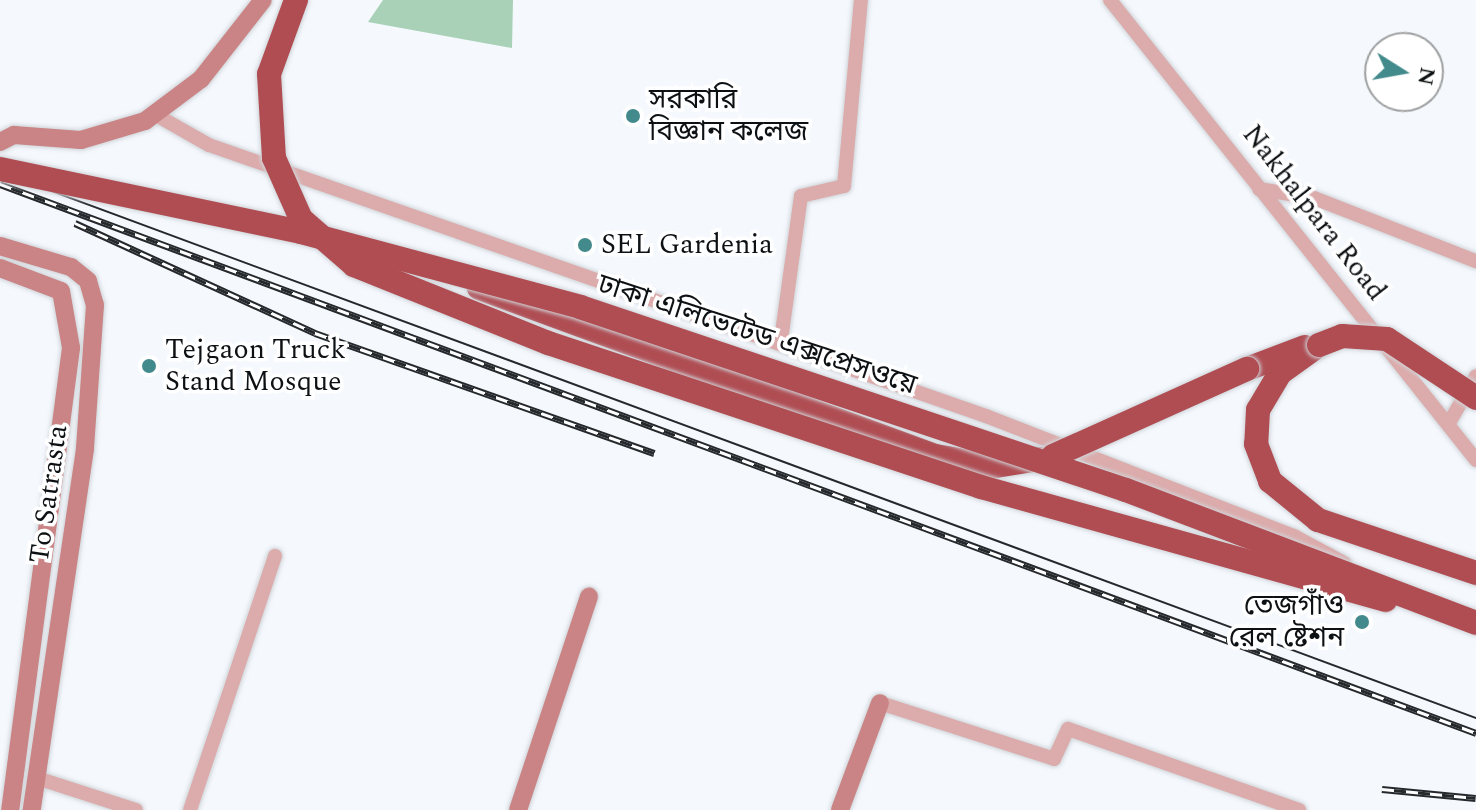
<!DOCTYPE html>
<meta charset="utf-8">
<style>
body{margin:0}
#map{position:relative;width:1476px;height:810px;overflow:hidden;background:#f5f9fe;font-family:Spectral,"Noto Sans Bengali",serif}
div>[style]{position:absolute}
.green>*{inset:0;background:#a9d1b8}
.roads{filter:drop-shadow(0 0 2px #d0d4d8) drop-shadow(0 0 2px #d0d4d8)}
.street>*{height:14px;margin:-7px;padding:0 7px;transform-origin:7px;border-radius:7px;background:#dcabab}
.secondary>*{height:18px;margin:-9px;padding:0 9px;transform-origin:9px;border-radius:9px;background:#ca8485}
.highway>*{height:24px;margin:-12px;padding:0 12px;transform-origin:12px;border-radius:12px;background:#af4d53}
.tram>*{height:2px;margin:-1px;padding:0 1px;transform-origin:1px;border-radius:1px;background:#26292c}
.rail>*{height:7px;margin-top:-3.5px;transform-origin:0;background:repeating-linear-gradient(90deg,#fff 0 12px,#26292c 0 24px);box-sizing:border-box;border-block:2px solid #26292c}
.bridges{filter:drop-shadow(0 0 2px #d0d4d8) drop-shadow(0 0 2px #d0d4d8)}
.highway-bridge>*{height:24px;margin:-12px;padding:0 12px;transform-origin:12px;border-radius:12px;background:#af4d53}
.dots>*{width:22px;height:22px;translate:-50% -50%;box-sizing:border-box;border:4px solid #fff;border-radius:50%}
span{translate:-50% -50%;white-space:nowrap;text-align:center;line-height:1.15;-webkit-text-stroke:7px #fff;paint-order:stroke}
.poi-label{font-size:28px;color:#0e1113}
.left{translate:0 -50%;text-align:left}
.right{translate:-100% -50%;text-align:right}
.street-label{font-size:28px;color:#0e1113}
.north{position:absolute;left:1364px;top:32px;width:80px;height:80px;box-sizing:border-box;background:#fff;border:2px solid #9fa0a1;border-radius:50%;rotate:101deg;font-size:22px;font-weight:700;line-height:32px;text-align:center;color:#0e1113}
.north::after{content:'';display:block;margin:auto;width:28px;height:36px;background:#428a8b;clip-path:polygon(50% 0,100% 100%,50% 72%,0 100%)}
</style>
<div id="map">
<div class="green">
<i style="clip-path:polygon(383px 0,513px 0,512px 48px,368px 22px)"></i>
</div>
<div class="roads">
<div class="street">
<i style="left:1110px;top:0;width:588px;rotate:51.49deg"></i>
<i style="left:156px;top:115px;width:61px;rotate:29.5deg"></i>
<i style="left:209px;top:145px;width:823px;rotate:19.23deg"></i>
<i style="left:986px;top:416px;width:331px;rotate:21.3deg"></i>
<i style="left:1294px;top:536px;width:57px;rotate:28.4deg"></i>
<i style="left:1259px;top:189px;width:56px;rotate:9.3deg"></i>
<i style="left:1314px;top:198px;width:174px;rotate:21.3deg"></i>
<i style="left:781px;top:340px;width:145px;rotate:-82.1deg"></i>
<i style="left:801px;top:196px;width:44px;rotate:-13.1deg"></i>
<i style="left:844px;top:186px;width:187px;rotate:-84.8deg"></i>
<i style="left:1449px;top:423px;width:54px;rotate:-60.1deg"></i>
<i style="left:880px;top:703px;width:183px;rotate:17.8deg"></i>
<i style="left:1054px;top:759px;width:33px;rotate:-65deg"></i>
<i style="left:1068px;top:729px;width:245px;rotate:19.3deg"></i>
<i style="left:37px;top:778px;width:104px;rotate:17.9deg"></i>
<i style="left:190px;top:810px;width:268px;rotate:-71.5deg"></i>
</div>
<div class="secondary">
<i style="left:0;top:142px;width:16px;rotate:-27deg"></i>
<i style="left:14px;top:135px;width:67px;rotate:4.3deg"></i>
<i style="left:81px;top:140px;width:67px;rotate:-16.5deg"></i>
<i style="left:145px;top:121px;width:70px;rotate:-36.9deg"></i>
<i style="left:201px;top:79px;width:100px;rotate:-51.9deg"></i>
<i style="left:0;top:246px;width:74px;rotate:16.5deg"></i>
<i style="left:71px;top:267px;width:22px;rotate:39deg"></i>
<i style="left:88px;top:281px;width:25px;rotate:74deg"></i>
<i style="left:95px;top:305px;width:144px;rotate:94deg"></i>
<i style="left:85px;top:449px;width:365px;rotate:98.4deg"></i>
<i style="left:0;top:268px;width:65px;rotate:20.7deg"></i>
<i style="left:61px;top:291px;width:58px;rotate:80deg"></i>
<i style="left:71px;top:348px;width:466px;rotate:97.5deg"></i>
<i style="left:518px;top:810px;width:225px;rotate:-71.6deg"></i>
<i style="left:840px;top:810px;width:114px;rotate:-69.5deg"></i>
</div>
<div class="highway">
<i style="left:479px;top:288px;width:487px;rotate:20.2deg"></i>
<i style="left:936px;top:456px;width:61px;rotate:9.5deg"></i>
<i style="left:996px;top:466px;width:44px;rotate:-9.2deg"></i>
<i style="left:1319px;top:345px;width:48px;rotate:144.3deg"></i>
<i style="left:1280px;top:373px;width:43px;rotate:120.7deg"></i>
<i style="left:1258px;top:410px;width:34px;rotate:93deg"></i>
<i style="left:1256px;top:444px;width:40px;rotate:69deg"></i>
<i style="left:1270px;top:481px;width:62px;rotate:39.1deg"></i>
<i style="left:1318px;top:520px;width:167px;rotate:18.5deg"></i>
<i style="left:1247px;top:369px;width:62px;rotate:-20.8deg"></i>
</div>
</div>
<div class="tram">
<i style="left:0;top:172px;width:1574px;rotate:20.3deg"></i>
</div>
<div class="rail">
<i style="left:0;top:184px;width:1575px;rotate:20.4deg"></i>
<i style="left:75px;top:223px;width:264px;rotate:24.6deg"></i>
<i style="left:315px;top:333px;width:360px;rotate:19.5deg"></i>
<i style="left:1382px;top:789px;width:94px;rotate:5.5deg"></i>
</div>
<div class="bridges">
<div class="highway-bridge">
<i style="left:296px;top:0;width:79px;rotate:110deg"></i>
<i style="left:269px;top:74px;width:84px;rotate:86.6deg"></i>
<i style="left:274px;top:158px;width:67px;rotate:66.1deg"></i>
<i style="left:301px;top:219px;width:70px;rotate:41deg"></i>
<i style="left:354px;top:265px;width:209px;rotate:21.9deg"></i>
<i style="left:548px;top:343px;width:456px;rotate:18.4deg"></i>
<i style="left:981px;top:487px;width:420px;rotate:15.6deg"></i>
<i style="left:0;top:169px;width:308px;rotate:11.8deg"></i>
<i style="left:301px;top:232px;width:289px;rotate:15deg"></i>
<i style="left:580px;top:307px;width:576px;rotate:18.53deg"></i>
<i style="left:1126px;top:490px;width:374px;rotate:20.8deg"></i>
<i style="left:1319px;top:345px;width:25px;rotate:-21deg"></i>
<i style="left:1342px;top:336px;width:45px;rotate:3.8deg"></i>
<i style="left:1387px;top:339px;width:107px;rotate:33.5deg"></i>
<i style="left:1053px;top:456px;width:213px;rotate:-24.2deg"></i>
</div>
</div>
<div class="dots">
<i style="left:633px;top:116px;background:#428a8b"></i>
<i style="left:585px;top:245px;background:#428a8b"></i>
<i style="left:149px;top:366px;background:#428a8b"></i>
<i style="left:1362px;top:622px;background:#428a8b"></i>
</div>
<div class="poi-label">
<span class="left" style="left:649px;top:116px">সরকারি<br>বিজ্ঞান কলেজ</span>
<span class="left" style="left:601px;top:245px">SEL Gardenia</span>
<span class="left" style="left:165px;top:366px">Tejgaon Truck<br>Stand Mosque</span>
<span class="right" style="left:1344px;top:622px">তেজগাঁও<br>রেল ষ্টেশন</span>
</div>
<div class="street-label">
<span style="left:1314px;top:213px;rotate:52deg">Nakhalpara Road</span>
<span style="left:757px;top:335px;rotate:18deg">ঢাকা এলিভেটেড এক্সপ্রেসওয়ে</span>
<span style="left:49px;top:494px;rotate:-82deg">To Satrasta</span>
</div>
<div class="north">N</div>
</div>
